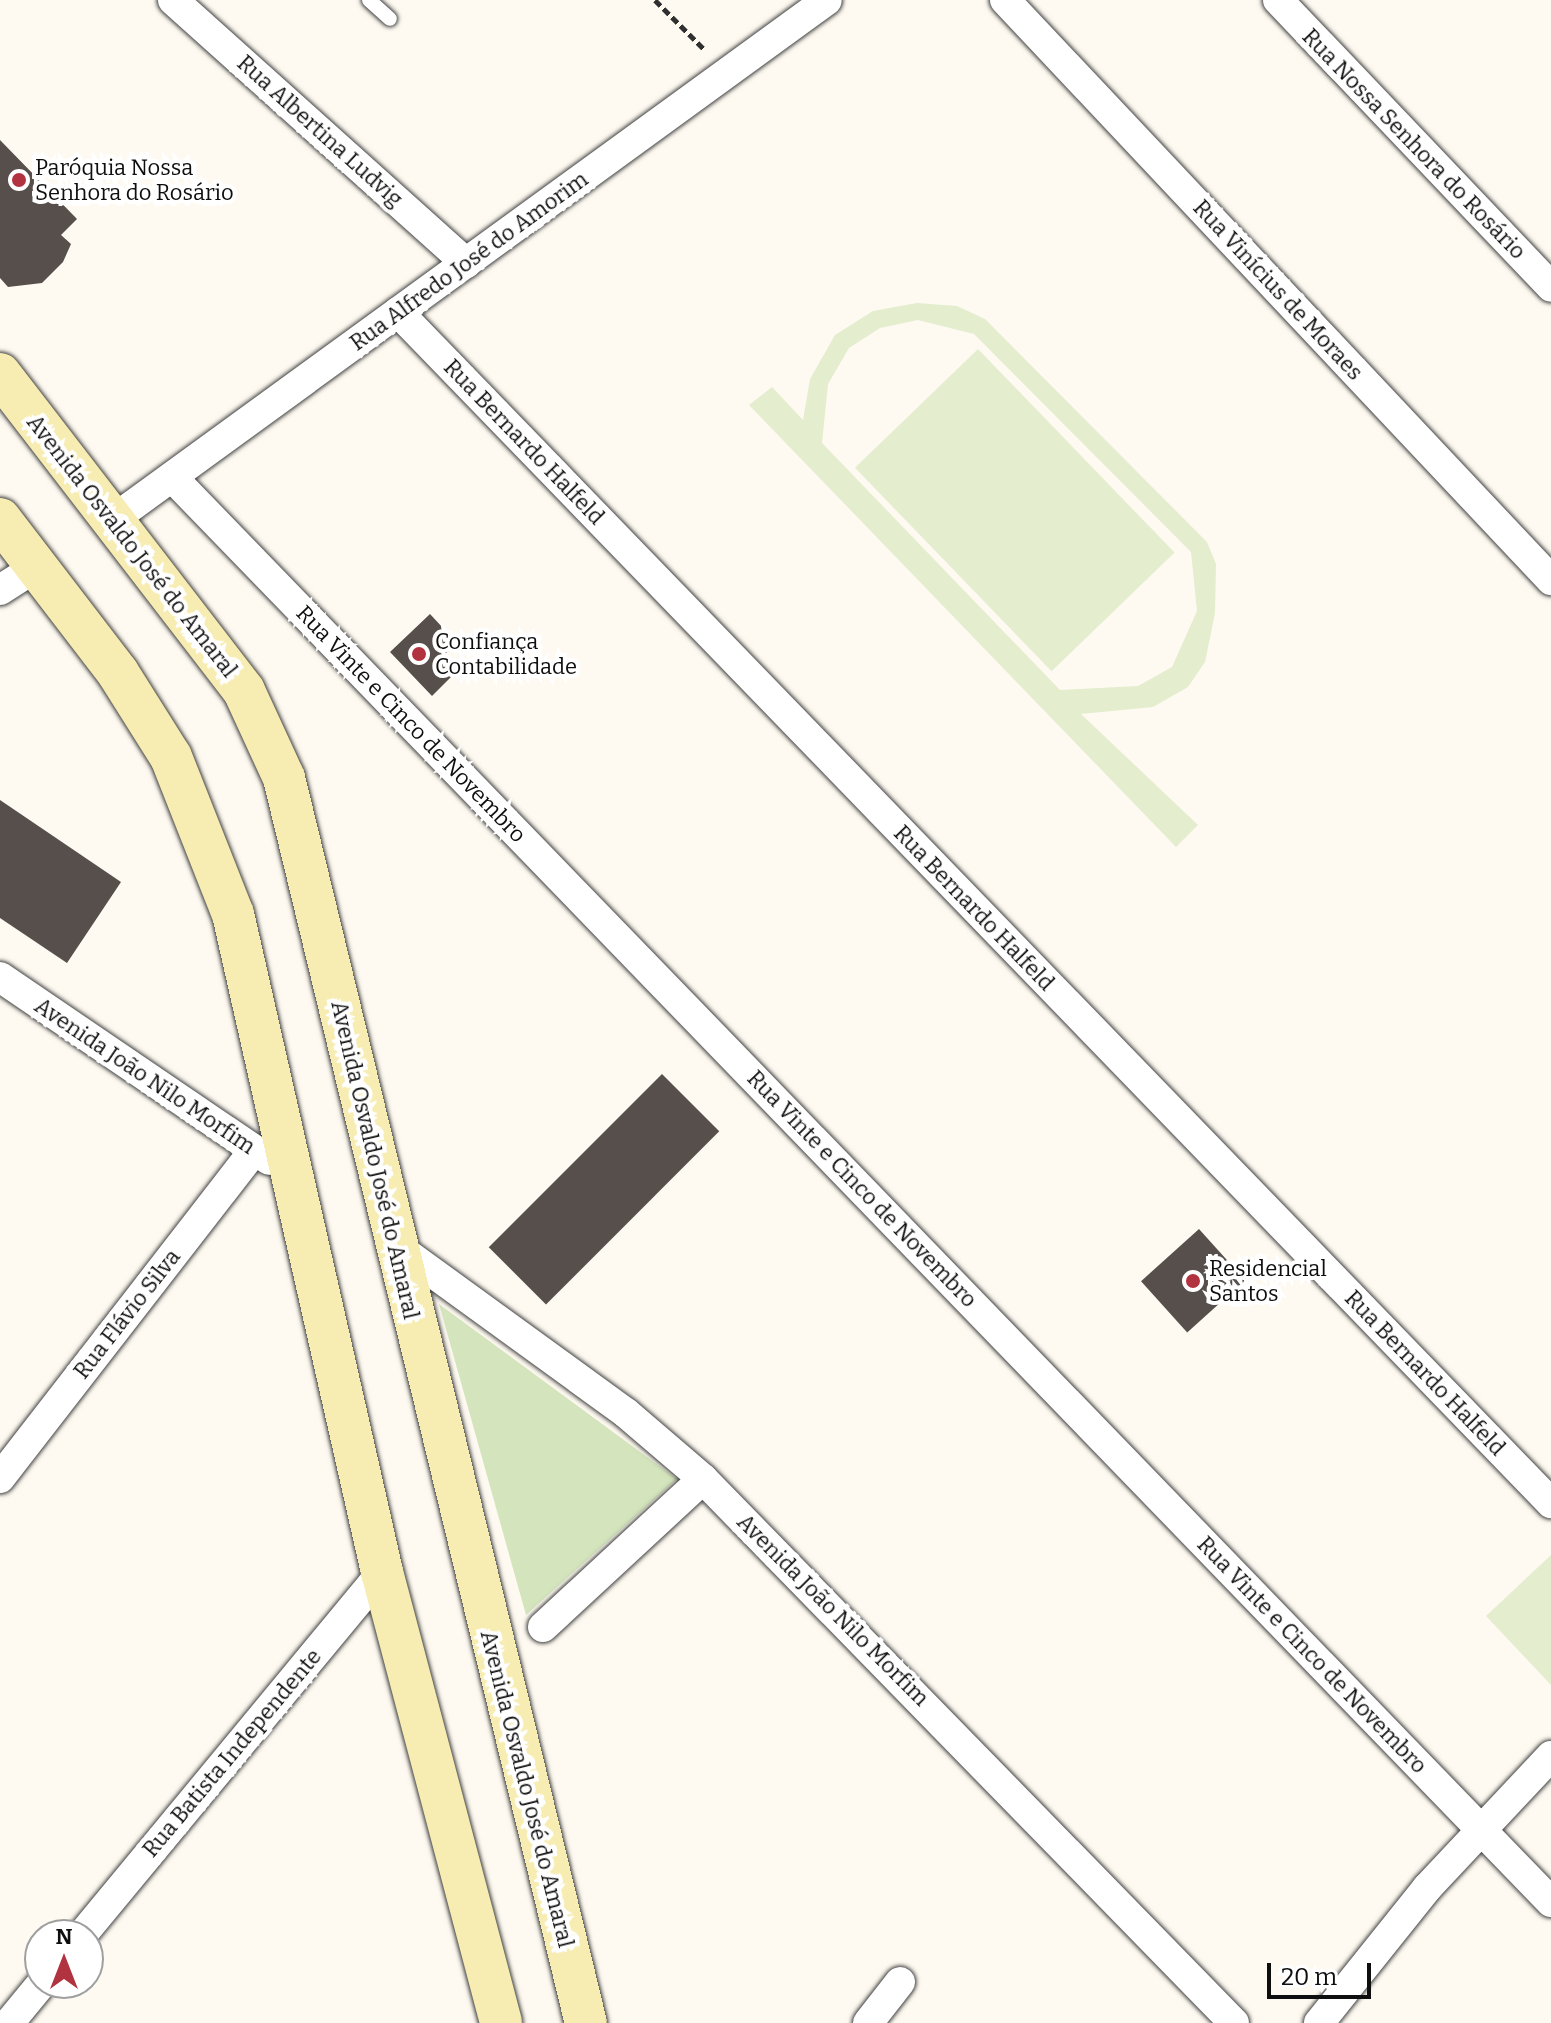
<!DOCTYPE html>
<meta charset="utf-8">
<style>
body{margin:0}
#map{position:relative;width:1551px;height:2023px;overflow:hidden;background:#fefaf1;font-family:Bitter,serif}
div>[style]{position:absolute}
.green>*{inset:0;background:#d4e5bd}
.pitch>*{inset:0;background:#e4edce;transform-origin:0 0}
.building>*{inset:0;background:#564f4c;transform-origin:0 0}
.path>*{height:5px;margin-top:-2.5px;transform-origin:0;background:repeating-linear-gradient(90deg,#303030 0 8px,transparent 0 12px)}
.roads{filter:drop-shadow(0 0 2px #414141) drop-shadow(0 0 2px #414141)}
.service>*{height:14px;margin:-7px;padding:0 7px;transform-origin:7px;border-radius:7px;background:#fff}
.minor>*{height:30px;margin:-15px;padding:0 15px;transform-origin:15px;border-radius:15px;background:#fff}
.secondary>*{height:42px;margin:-21px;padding:0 21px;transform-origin:21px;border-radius:21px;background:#f7ecb2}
.dots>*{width:22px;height:22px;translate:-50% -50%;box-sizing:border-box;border:4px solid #fff;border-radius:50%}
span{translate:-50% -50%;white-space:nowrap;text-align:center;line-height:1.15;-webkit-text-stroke:8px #fff;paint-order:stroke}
.street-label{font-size:22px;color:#0e0e0e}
.poi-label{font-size:22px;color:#0e0e0e}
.left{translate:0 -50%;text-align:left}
.north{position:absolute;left:24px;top:1919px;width:80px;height:80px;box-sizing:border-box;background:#fff;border:2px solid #9f9f9f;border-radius:50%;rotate:0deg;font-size:22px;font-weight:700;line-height:32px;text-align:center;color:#0e0e0e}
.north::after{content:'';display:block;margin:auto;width:28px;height:36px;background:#b13340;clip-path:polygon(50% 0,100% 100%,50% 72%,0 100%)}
.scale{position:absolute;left:1267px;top:1963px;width:104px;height:36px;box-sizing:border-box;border:4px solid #0e0e0e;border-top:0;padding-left:10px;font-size:24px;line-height:28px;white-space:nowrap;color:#0e0e0e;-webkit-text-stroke:6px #fff;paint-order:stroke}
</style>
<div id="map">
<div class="green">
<i style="clip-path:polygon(439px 1304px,677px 1479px,526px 1615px)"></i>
</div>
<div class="pitch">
<i style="clip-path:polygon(evenodd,917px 303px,957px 306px,985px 319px,1207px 542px,1216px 564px,1215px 613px,1205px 662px,1188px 687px,1153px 707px,1081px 714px,1198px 825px,1176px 847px,749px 405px,772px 387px,803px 420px,810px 379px,835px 335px,873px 311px,917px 303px,918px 320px,974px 334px,1191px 552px,1197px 611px,1172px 667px,1138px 686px,1060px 690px,822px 443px,828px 384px,849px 348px,880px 328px,918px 320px)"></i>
<i style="left:978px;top:349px;width:283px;height:171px;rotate:46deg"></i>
<i style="clip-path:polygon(1551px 1555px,1551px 1685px,1486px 1616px)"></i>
</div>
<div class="building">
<i style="clip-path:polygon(0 140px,77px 219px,61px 235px,71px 244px,63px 262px,42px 283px,8px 287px,0 278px)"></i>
<i style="clip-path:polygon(430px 614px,457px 643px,443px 656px,457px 671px,432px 696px,390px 652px)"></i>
<i style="clip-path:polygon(0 800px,121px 882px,67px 963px,0 918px)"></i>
<i style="left:662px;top:1074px;width:81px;height:245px;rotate:45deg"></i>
<i style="left:1199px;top:1229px;width:69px;height:78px;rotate:48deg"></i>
</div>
<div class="path">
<i style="left:655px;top:0;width:71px;rotate:45deg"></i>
</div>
<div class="roads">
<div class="service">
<i style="left:369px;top:0;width:28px;rotate:42deg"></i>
</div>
<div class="minor">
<i style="left:173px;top:0;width:394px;rotate:41.9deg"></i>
<i style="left:1005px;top:0;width:797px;rotate:46.73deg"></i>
<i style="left:1278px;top:0;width:396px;rotate:46.4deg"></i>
<i style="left:398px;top:312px;width:1658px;rotate:45.93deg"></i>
<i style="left:172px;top:477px;width:1983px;rotate:45.94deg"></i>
<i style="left:111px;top:521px;width:885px;rotate:-36.04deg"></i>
<i style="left:0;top:590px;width:43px;rotate:-32.6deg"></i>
<i style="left:0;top:977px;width:325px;rotate:34.2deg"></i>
<i style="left:392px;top:1243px;width:289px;rotate:36deg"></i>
<i style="left:626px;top:1413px;width:101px;rotate:40.6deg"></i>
<i style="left:703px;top:1479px;width:760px;rotate:45.69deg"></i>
<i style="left:0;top:1478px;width:415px;rotate:-52.2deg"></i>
<i style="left:543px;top:1627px;width:218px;rotate:-42.8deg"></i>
<i style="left:82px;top:1935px;width:471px;rotate:-50.4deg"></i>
<i style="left:9px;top:2023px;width:52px;rotate:-50.5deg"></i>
<i style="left:868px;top:2023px;width:52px;rotate:-52deg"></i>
<i style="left:1319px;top:2023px;width:173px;rotate:-51.3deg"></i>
<i style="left:1427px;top:1888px;width:181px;rotate:-46.8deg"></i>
</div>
<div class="secondary">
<i style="left:0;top:374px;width:400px;rotate:52.4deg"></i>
<i style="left:244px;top:691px;width:96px;rotate:65.3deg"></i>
<i style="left:284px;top:778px;width:1281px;rotate:76.37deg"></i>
<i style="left:0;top:519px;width:194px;rotate:52.5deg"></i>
<i style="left:118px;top:673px;width:99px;rotate:57.8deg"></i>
<i style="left:171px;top:757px;width:169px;rotate:68.5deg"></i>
<i style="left:233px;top:914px;width:675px;rotate:77.24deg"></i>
<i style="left:382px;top:1572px;width:466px;rotate:75.2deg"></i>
</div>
</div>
<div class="dots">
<i style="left:19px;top:180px;background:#b13340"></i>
<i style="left:419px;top:654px;background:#b13340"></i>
<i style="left:1193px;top:1281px;background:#b13340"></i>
</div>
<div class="street-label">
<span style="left:320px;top:131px;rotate:42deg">Rua Albertina Ludvig</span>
<span style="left:1414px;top:144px;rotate:46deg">Rua Nossa Senhora do Rosário</span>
<span style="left:469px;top:261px;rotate:-36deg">Rua Alfredo José do Amorim</span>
<span style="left:1278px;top:290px;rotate:47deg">Rua Vinícius de Moraes</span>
<span style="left:524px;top:442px;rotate:46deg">Rua Bernardo Halfeld</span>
<span style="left:132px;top:546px;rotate:52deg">Avenida Osvaldo José do Amaral</span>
<span style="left:411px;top:724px;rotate:46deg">Rua Vinte e Cinco de Novembro</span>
<span style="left:974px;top:908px;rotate:46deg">Rua Bernardo Halfeld</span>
<span style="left:145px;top:1076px;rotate:34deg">Avenida João Nilo Morfim</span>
<span style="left:375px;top:1160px;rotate:77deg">Avenida Osvaldo José do Amaral</span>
<span style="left:862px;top:1189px;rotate:46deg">Rua Vinte e Cinco de Novembro</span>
<span style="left:127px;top:1314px;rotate:-52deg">Rua Flávio Silva</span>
<span style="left:1425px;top:1373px;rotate:46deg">Rua Bernardo Halfeld</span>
<span style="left:833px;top:1610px;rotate:45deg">Avenida João Nilo Morfim</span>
<span style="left:1312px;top:1655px;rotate:46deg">Rua Vinte e Cinco de Novembro</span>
<span style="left:232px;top:1753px;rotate:-50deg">Rua Batista Independente</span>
<span style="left:527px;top:1789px;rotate:76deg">Avenida Osvaldo José do Amaral</span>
</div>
<div class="poi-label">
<span class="left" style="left:35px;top:180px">Paróquia Nossa<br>Senhora do Rosário</span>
<span class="left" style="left:435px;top:654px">Confiança<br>Contabilidade</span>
<span class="left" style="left:1209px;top:1281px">Residencial<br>Santos</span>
</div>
<div class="north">N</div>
<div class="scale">20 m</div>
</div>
